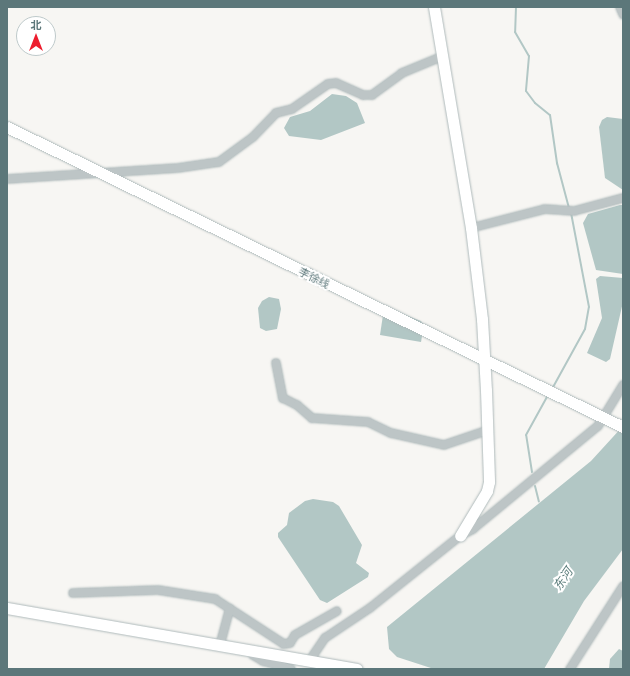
<!DOCTYPE html>
<meta charset="utf-8">
<style>
body{margin:0}
#map{position:relative;width:630px;height:676px;overflow:hidden;background:#f7f6f3;font-family:"Noto Sans","Noto Sans SC",sans-serif}
div>[style]{position:absolute}
.water>*{inset:0;background:#b2c7c5}
.stream>*{height:2px;margin:-1px;padding:0 1px;transform-origin:1px;border-radius:1px;background:#b2c7c5}
.roads{filter:drop-shadow(0 0 1px #afbabb) drop-shadow(0 0 1px #afbabb)}
.street>*{height:8px;margin:-4px;padding:0 4px;transform-origin:4px;border-radius:4px;background:#bdc5c6}
.secondary>*{height:11px;margin:-5.5px;padding:0 5.5px;transform-origin:5.5px;border-radius:5.5px;background:#fff}
span{translate:-50% -50%;white-space:nowrap;text-align:center;line-height:1.15;-webkit-text-stroke:4px #fff;paint-order:stroke}
.street-label{font-size:11px;color:#5c777a}
.water-label{font-size:12px;color:#5a7c7a;font-style:italic}
.frame{position:absolute;inset:0;border:8px solid #5c777a;pointer-events:none}
.north{position:absolute;left:16px;top:16px;width:40px;height:40px;box-sizing:border-box;background:#fff;border:1px solid #bec9ca;border-radius:50%;rotate:0deg;font-size:11px;font-weight:700;line-height:16px;text-align:center;color:#5c777a}
.north::after{content:'';display:block;margin:auto;width:14px;height:18px;background:#ed1d2e;clip-path:polygon(50% 0,100% 100%,50% 72%,0 100%)}
</style>
<div id="map">
<div class="water">
<i style="clip-path:polygon(332px 94px,346px 96px,357px 103px,365px 123px,321px 140px,289px 136px,284px 128px,290px 117px,310px 111px)"></i>
<i style="clip-path:polygon(607px 117px,623px 119px,623px 190px,605px 178px,599px 127px,602px 120px)"></i>
<i style="clip-path:polygon(620px 205px,623px 205px,623px 274px,596px 270px,583px 223px,588px 214px)"></i>
<i style="clip-path:polygon(600px 276px,623px 278px,623px 302px,610px 359px,606px 362px,587px 353px,602px 318px,596px 279px)"></i>
<i style="clip-path:polygon(269px 297px,279px 299px,281px 309px,277px 329px,266px 331px,260px 328px,258px 308px,262px 301px)"></i>
<i style="clip-path:polygon(395px 311px,421px 321px,424px 325px,421px 342px,380px 335px,383px 315px)"></i>
<i style="clip-path:polygon(623px 426px,623px 549px,584px 601px,544px 669px,434px 669px,397px 657px,389px 649px,387px 627px,591px 461px)"></i>
<i style="clip-path:polygon(313px 499px,333px 502px,339px 506px,362px 545px,356px 563px,369px 573px,368px 577px,327px 603px,320px 600px,278px 537px,278px 533px,287px 525px,289px 513px,305px 501px)"></i>
<i style="clip-path:polygon(619px 649px,623px 651px,623px 669px,609px 669px,610px 659px)"></i>
</div>
<div class="stream">
<i style="left:516px;top:7px;width:25px;rotate:92deg"></i>
<i style="left:515px;top:32px;width:28px;rotate:60deg"></i>
<i style="left:529px;top:56px;width:35px;rotate:95deg"></i>
<i style="left:526px;top:91px;width:15px;rotate:53deg"></i>
<i style="left:535px;top:103px;width:19px;rotate:39deg"></i>
<i style="left:550px;top:115px;width:49px;rotate:81.7deg"></i>
<i style="left:557px;top:163px;width:47px;rotate:75.1deg"></i>
<i style="left:552px;top:389px;width:68px;rotate:-61.2deg"></i>
<i style="left:585px;top:329px;width:22px;rotate:-80deg"></i>
<i style="left:589px;top:307px;width:96px;rotate:-100.8deg"></i>
<i style="left:532px;top:472px;width:37px;rotate:-99deg"></i>
<i style="left:526px;top:435px;width:46px;rotate:-61.2deg"></i>
<i style="left:535px;top:486px;width:16px;rotate:76deg"></i>
</div>
<div class="roads">
<div class="street">
<i style="left:620px;top:7px;width:8px;rotate:67deg"></i>
<i style="left:7px;top:179px;width:171px;rotate:-3.7deg"></i>
<i style="left:178px;top:168px;width:41px;rotate:-8.3deg"></i>
<i style="left:219px;top:162px;width:42px;rotate:-36.3deg"></i>
<i style="left:253px;top:137px;width:33px;rotate:-46deg"></i>
<i style="left:276px;top:113px;width:16px;rotate:-14deg"></i>
<i style="left:292px;top:109px;width:44px;rotate:-34.8deg"></i>
<i style="left:328px;top:84px;width:8px;rotate:-7deg"></i>
<i style="left:336px;top:83px;width:30px;rotate:24deg"></i>
<i style="left:363px;top:95px;width:9px"></i>
<i style="left:372px;top:95px;width:37px;rotate:-36deg"></i>
<i style="left:402px;top:73px;width:44px;rotate:-22.5deg"></i>
<i style="left:471px;top:228px;width:76px;rotate:-14.4deg"></i>
<i style="left:545px;top:209px;width:29px;rotate:4deg"></i>
<i style="left:574px;top:211px;width:51px;rotate:-14.9deg"></i>
<i style="left:276px;top:363px;width:36px;rotate:79deg"></i>
<i style="left:283px;top:398px;width:16px;rotate:27deg"></i>
<i style="left:297px;top:405px;width:20px;rotate:41deg"></i>
<i style="left:312px;top:418px;width:56px;rotate:4.1deg"></i>
<i style="left:368px;top:422px;width:25px;rotate:26deg"></i>
<i style="left:391px;top:433px;width:54px;rotate:12.8deg"></i>
<i style="left:444px;top:445px;width:46px;rotate:-18.8deg"></i>
<i style="left:73px;top:593px;width:85px;rotate:-2deg"></i>
<i style="left:158px;top:590px;width:58px;rotate:9deg"></i>
<i style="left:215px;top:599px;width:82px;rotate:33.1deg"></i>
<i style="left:284px;top:644px;width:6px;rotate:-9deg"></i>
<i style="left:290px;top:643px;width:9px;rotate:-58deg"></i>
<i style="left:295px;top:635px;width:48px;rotate:-29.7deg"></i>
<i style="left:220px;top:645px;width:38px;rotate:-75deg"></i>
<i style="left:251px;top:650px;width:5px;rotate:68deg"></i>
<i style="left:253px;top:655px;width:12px;rotate:31deg"></i>
<i style="left:263px;top:661px;width:29px;rotate:16deg"></i>
<i style="left:310px;top:660px;width:27px;rotate:-56deg"></i>
<i style="left:325px;top:638px;width:54px;rotate:-33.7deg"></i>
<i style="left:370px;top:608px;width:115px;rotate:-38.7deg"></i>
<i style="left:460px;top:536px;width:15px;rotate:-28deg"></i>
<i style="left:473px;top:529px;width:162px;rotate:-39.5deg"></i>
<i style="left:598px;top:426px;width:48px;rotate:-58.6deg"></i>
<i style="left:570px;top:669px;width:98px;rotate:-57.4deg"></i>
</div>
<div class="secondary">
<i style="left:434px;top:7px;width:224px;rotate:80.5deg"></i>
<i style="left:471px;top:228px;width:92px;rotate:83.1deg"></i>
<i style="left:482px;top:319px;width:71px;rotate:86.8deg"></i>
<i style="left:486px;top:390px;width:92px;rotate:88.1deg"></i>
<i style="left:489px;top:482px;width:9px;rotate:103deg"></i>
<i style="left:487px;top:491px;width:52px;rotate:121deg"></i>
<i style="left:7px;top:127px;width:685px;rotate:25.97deg"></i>
<i style="left:7px;top:608px;width:355px;rotate:9.9deg"></i>
</div>
</div>
<div class="street-label">
<span style="left:314px;top:278px;rotate:26deg">李徐线</span>
</div>
<div class="water-label">
<span style="left:563px;top:579px;rotate:-55deg">东河</span>
</div>
<div class="frame"></div>
<div class="north">北</div>
</div>
